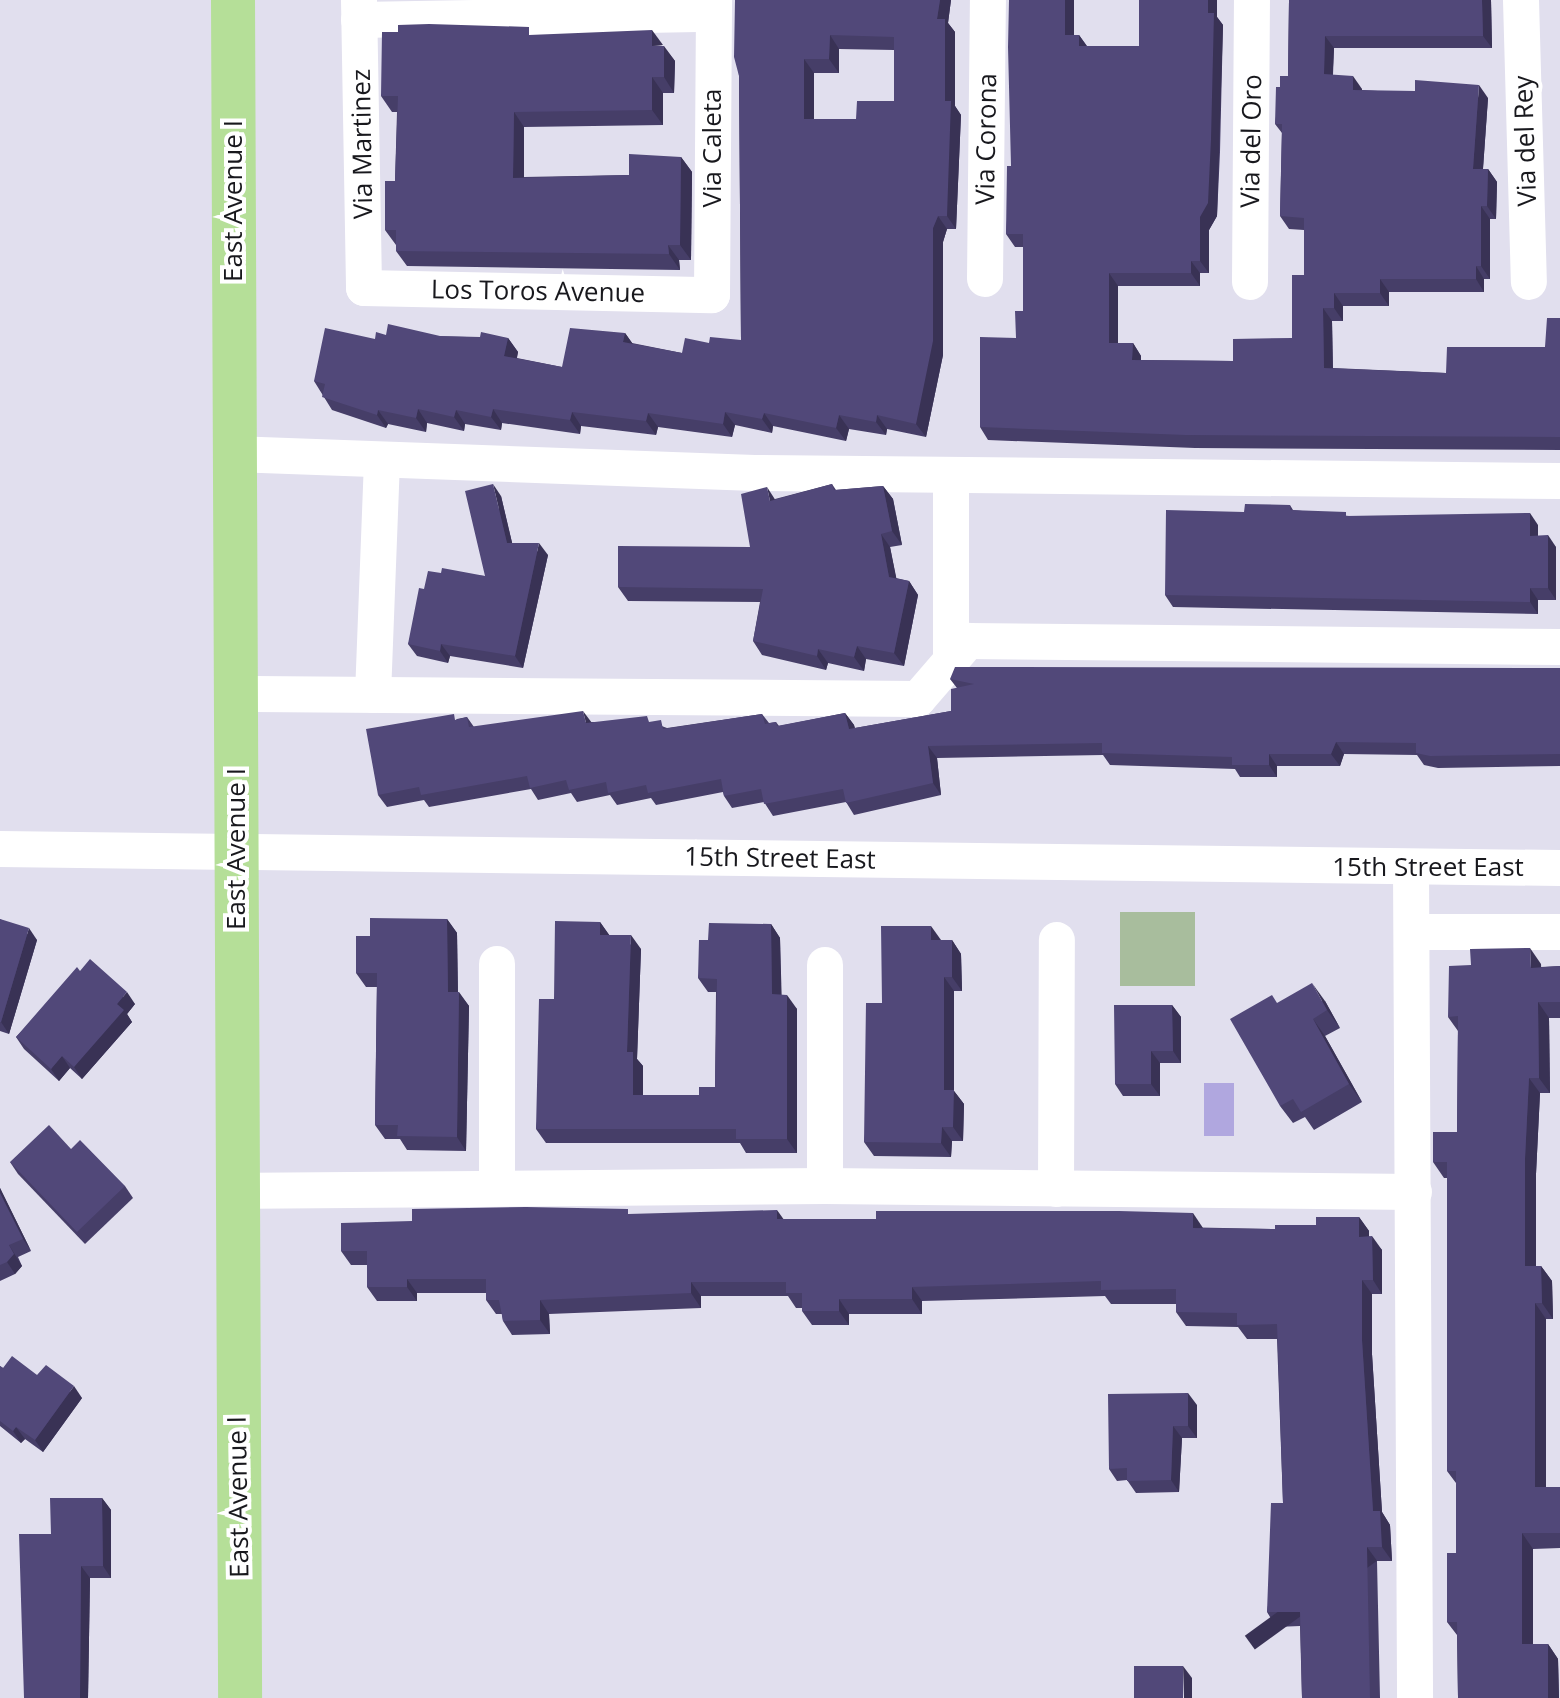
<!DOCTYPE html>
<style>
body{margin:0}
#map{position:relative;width:1560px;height:1698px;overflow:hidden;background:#e1dfee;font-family:"Open Sans",sans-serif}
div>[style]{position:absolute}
.green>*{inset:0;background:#a8bd9d;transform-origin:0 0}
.water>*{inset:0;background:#b0a7df;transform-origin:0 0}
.minor>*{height:36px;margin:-18px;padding:0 18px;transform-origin:18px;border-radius:18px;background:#fff}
.major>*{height:44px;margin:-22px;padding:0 22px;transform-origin:22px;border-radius:22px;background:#b5df98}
.wall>*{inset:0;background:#463e68}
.shaded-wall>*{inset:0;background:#393255;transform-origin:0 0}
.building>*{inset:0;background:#514879;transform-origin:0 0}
span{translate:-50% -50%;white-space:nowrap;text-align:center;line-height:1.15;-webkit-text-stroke:8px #fff;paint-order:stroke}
.street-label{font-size:26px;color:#18181d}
</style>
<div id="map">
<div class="green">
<i style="left:1120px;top:912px;width:75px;height:74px"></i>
</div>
<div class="water">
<i style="left:1204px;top:1083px;width:30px;height:53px"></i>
</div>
<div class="minor">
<i style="left:359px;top:0;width:288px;rotate:89deg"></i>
<i style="left:364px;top:288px;width:348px;rotate:1.2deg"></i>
<i style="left:712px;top:295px;width:295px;rotate:-89.6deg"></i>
<i style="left:1521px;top:0;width:282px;rotate:88.4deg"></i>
<i style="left:359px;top:20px;width:353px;rotate:-1deg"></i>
<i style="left:985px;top:279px;width:279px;rotate:-89.4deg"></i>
<i style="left:1250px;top:282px;width:282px;rotate:-89.6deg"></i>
<i style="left:235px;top:454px;width:520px;rotate:2.09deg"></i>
<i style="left:755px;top:473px;width:805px;rotate:0.57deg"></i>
<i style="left:951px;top:475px;width:186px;rotate:90deg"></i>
<i style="left:238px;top:694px;width:680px;rotate:0.42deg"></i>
<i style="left:918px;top:699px;width:77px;rotate:-49.2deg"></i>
<i style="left:968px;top:641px;width:592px;rotate:0.58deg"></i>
<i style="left:373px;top:695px;width:235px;rotate:-87.8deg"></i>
<i style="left:0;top:849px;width:1560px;rotate:0.7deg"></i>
<i style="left:1411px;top:867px;width:831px;rotate:89.72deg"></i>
<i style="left:1412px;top:932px;width:148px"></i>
<i style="left:497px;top:964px;width:224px;rotate:90deg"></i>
<i style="left:825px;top:1186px;width:221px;rotate:-90deg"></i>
<i style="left:1056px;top:1189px;width:249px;rotate:-89.8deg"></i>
<i style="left:234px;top:1191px;width:591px;rotate:-0.48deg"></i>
<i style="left:825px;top:1186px;width:589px;rotate:0.58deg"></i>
</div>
<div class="major">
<i style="left:233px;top:0;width:1698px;rotate:89.76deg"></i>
</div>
<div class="wall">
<i style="clip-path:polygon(evenodd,735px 0,951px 0,948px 23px,955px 32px,955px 106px,961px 115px,956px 229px,947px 229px,943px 242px,943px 355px,926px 437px,887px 429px,886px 435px,849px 429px,846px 441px,773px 426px,772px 433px,735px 425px,732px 437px,658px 427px,656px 435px,581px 426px,580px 434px,502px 423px,501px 430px,465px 424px,464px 431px,427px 423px,426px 432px,388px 424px,386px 428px,332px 410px,314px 381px,375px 339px,386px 335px,508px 338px,518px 352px,517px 358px,562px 367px,625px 333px,632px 343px,682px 353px,709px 343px,741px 340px,739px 76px,735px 0,839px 49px,894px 50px,894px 101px,856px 119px,814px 119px,814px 73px,839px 73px,839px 49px)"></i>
<i style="clip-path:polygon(1074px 0,1074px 35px,1079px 35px,1087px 46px,1139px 46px,1217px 0,1217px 17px,1223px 25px,1220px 152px,1217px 216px,1209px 230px,1209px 273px,1200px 273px,1200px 286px,1118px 286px,1118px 343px,1133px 343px,1141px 356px,1141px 360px,1233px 361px,1292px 338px,1304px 275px,1304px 230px,1289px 229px,1280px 216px,1282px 133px,1275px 124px,1280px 87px,1288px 76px,1289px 0,1491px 0,1492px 48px,1334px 48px,1333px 75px,1362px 89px,1362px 90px,1488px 98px,1483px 169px,1488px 169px,1497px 182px,1496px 219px,1490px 219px,1490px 279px,1484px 279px,1484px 292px,1389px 292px,1389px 306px,1343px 306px,1343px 321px,1332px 321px,1333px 368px,1446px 373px,1545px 347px,1560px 318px,1560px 450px,1195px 448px,988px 440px,980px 427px,1016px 338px,1023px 311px,1023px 247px,1015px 247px,1006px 234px,1011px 166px)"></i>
<i style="clip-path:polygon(534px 35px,663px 46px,675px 61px,674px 93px,663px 93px,663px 125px,524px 127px,524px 177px,629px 175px,681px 157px,692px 172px,691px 260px,679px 260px,680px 270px,407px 266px,396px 251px,396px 245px,385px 230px,395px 181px,397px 112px,392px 112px,381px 96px)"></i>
<i style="clip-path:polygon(832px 484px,836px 490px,883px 486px,893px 499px,902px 545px,890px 547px,896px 578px,909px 581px,918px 595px,904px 666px,866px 659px,864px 671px,828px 663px,826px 670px,762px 655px,753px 641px,760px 602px,628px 601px,618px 587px,750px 547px,775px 499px)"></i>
<i style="clip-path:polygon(501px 496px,512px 543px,548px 555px,523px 668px,450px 656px,448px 663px,417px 656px,408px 644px,441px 573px,485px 576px)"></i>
<i style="clip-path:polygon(1290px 505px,1293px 510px,1349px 516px,1538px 525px,1538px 536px,1556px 547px,1556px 600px,1538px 600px,1538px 614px,1173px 607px,1165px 595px,1244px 512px)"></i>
<i style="clip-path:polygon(1560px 668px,1560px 766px,1438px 768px,1424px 765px,1417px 755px,1344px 754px,1340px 766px,1277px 766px,1277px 777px,1240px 777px,1235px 769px,1110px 765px,1103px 755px,937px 758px,941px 795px,854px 815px,846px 802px,773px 816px,764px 802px,732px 808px,724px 796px,723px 792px,656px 805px,651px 798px,617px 805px,610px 795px,577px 802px,571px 793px,538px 800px,531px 789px,429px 807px,424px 800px,387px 807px,378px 795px,457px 719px,467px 717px,474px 727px,591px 722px,651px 722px,667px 728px,762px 714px,769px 723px,776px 722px,779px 726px,845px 713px,854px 725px,855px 728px,951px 711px,957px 688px,950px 679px)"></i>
<i style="clip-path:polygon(0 919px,37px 940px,9px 1034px,0 1031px)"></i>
<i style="clip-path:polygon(447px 919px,457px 933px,458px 992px,469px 1006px,466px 1151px,407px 1150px,400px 1139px,385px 1139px,375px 1125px,377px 987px,366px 987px,356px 973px,370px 936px)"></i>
<i style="clip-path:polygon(600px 922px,609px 935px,641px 949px,637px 1059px,643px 1066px,643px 1095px,699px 1095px,715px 1087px,716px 992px,708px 992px,698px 978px,708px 940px,771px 924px,780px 938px,781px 995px,797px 1009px,797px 1153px,746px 1153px,740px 1143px,546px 1143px,536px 1129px,554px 999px)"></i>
<i style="clip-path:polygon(941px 940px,952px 940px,961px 954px,962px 991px,954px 991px,954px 1091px,964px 1104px,963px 1141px,952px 1141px,951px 1157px,874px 1156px,864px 1142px,882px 1003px)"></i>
<i style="clip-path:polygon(1541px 964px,1541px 967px,1560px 966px,1560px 1018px,1549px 1018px,1550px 1093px,1540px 1093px,1536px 1174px,1536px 1266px,1541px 1266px,1552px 1281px,1553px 1319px,1546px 1319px,1546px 1487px,1560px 1487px,1560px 1548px,1533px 1549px,1533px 1644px,1548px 1644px,1558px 1659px,1559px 1698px,1458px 1698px,1457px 1635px,1447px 1622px,1456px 1553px,1456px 1483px,1447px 1471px,1447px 1178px,1444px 1178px,1433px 1162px,1457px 1132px,1458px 1031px,1448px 1017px)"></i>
<i style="clip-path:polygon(80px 971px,135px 1004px,127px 1014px,132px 1022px,82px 1079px,70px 1068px,59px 1081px,24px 1049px,16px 1037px)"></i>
<i style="clip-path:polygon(1325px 1001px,1340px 1028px,1325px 1036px,1362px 1102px,1314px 1130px,1305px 1117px,1293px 1123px,1280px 1106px,1278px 1003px)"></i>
<i style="clip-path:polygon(1172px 1005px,1181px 1017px,1181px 1063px,1160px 1063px,1160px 1096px,1123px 1096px,1115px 1084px)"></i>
<i style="clip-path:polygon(10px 1162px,125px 1186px,133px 1198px,85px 1244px,18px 1174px)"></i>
<i style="clip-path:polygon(0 1188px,31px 1251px,18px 1257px,22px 1266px,15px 1274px,0 1281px)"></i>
<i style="clip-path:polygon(632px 1214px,784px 1219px,1275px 1229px,1316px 1225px,1359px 1217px,1369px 1231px,1369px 1236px,1382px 1250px,1382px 1294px,1372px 1294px,1372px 1354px,1382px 1512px,1390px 1525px,1392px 1561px,1377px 1561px,1380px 1698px,1302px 1698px,1300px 1626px,1276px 1627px,1267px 1612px,1283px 1503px,1277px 1339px,1247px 1339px,1238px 1327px,1186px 1326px,1176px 1312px,1176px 1304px,1111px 1304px,1105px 1296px,922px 1301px,922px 1314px,849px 1314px,849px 1325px,812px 1325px,802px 1311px,802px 1308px,796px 1308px,788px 1296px,701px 1296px,701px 1308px,549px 1314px,550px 1334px,512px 1335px,503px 1321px,502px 1314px,496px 1314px,486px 1300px,486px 1293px,417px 1293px,417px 1301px,377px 1301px,367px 1287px,367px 1265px,351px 1265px,341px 1251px)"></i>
<i style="clip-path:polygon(0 1366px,3px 1368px,37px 1375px,82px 1398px,43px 1452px,25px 1439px,21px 1443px,0 1426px)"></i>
<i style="clip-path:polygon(1197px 1405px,1197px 1438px,1182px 1438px,1179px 1492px,1136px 1493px,1127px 1480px,1117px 1481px,1109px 1469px)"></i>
<i style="clip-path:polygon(102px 1498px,111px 1510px,111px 1578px,90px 1578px,88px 1698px,24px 1698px,51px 1534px)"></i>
</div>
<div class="shaded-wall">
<i style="clip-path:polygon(940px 0,951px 0,948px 23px,955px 32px,955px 106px,961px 115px,956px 229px,947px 216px,945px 101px,937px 19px)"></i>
<i style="clip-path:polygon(1065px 0,1074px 0,1074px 48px,1065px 35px)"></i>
<i style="clip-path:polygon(1208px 0,1217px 0,1217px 17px,1223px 25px,1217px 216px,1209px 230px,1209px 273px,1200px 261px,1200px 217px)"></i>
<i style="clip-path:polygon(1482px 0,1491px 0,1492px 48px,1483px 36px)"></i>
<i style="clip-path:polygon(652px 30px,663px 45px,652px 46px)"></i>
<i style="clip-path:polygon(830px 35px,839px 49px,839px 73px,829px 59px)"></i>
<i style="clip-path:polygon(1079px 35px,1088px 48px,1079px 46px)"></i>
<i style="clip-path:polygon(1325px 36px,1334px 48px,1332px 87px,1324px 74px)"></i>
<i style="clip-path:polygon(664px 46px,675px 61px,674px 93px,664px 77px)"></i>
<i style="clip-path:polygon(804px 59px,814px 73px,814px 132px,804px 119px)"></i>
<i style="clip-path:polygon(1353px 76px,1362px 89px,1362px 103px,1353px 90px)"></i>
<i style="clip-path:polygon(652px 77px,663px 93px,663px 125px,652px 110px)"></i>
<i style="clip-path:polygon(1479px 85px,1488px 98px,1482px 182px,1473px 169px)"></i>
<i style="clip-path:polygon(514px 112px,524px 127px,524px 193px,513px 178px)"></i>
<i style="clip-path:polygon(681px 157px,692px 172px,691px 260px,680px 245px)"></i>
<i style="clip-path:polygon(1488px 169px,1497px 182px,1496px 219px,1487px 206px)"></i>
<i style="clip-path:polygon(1481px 206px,1490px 219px,1490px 279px,1481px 266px)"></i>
<i style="clip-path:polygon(938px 216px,947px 229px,943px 242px,943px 355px,926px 437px,916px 424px,933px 228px)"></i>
<i style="clip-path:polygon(668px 245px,679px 260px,680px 270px,669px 254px)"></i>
<i style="clip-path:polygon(1191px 261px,1200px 273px,1200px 286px,1191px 273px)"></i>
<i style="clip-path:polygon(1476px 266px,1484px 279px,1484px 292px,1476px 279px)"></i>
<i style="clip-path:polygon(1109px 273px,1118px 286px,1118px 356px,1109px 343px)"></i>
<i style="clip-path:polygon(1380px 279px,1389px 292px,1389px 306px,1380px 293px)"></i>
<i style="clip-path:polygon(1334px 293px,1343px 306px,1343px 321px,1334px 308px)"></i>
<i style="clip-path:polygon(1323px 308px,1332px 321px,1333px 381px,1324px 368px)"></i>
<i style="clip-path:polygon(625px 333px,635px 347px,623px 342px)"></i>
<i style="clip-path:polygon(508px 338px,518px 352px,514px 369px,504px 356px)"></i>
<i style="clip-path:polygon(1133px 343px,1141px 356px,1141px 372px,1132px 360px)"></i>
<i style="clip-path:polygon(418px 409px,427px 423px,426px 432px,416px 418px)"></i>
<i style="clip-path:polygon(493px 409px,502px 423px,501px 430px,491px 417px)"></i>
<i style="clip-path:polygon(378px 410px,388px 424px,386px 428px,377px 415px)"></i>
<i style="clip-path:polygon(456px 410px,465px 424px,464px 431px,454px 417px)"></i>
<i style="clip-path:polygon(572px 412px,581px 426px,580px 434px,570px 420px)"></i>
<i style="clip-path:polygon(725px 412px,735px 425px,732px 437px,723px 424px)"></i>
<i style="clip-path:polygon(648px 413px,658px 427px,656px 435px,646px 421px)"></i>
<i style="clip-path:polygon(764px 413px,773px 426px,772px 433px,762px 419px)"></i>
<i style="clip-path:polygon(839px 415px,849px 429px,846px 441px,836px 428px)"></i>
<i style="clip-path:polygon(877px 415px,887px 429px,886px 435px,876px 422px)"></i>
<i style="clip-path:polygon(493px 484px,501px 496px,515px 555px,507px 543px)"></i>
<i style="clip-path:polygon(883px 486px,893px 499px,902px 545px,892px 531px)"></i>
<i style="clip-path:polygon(767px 487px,776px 501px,770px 501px)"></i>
<i style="clip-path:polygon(1530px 513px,1538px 525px,1538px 548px,1530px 536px)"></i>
<i style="clip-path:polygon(881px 534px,890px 547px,899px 591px,889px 577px)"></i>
<i style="clip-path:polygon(1548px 535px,1556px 547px,1556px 600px,1548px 588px)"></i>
<i style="clip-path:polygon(539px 543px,548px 555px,523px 668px,515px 656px)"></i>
<i style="clip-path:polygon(909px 581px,918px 595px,904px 666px,894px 653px)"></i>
<i style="clip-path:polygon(1530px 588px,1538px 600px,1538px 614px,1530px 602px)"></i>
<i style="clip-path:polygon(441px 644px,450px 656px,448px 663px,440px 651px)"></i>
<i style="clip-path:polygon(857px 646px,866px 659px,864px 671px,854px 657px)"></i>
<i style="clip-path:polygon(818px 649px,828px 663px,826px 670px,817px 656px)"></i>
<i style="clip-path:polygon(583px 711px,592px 723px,586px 723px)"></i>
<i style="clip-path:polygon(845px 713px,854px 725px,857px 741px,849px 729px)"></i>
<i style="clip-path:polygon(1336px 742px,1344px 754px,1340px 766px,1331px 754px)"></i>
<i style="clip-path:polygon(928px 746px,937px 758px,941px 795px,933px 783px)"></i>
<i style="clip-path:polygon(1269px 754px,1277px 766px,1277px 777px,1269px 765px)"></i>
<i style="clip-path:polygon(447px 919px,457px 933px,458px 1006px,448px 992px)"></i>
<i style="clip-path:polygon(600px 922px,610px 936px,600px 935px)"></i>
<i style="clip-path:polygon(771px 924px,780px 938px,782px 1008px,772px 994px)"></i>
<i style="clip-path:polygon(931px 926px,941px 940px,931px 940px)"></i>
<i style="clip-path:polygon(29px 928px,37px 940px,9px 1034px,1px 1022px)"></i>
<i style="clip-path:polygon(631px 935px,641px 949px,637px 1059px,643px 1066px,643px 1109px,633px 1095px,627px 1052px)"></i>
<i style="clip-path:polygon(952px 940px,961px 954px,962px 991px,952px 977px)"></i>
<i style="clip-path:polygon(1530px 948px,1541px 964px,1542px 984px,1531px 968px)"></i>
<i style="clip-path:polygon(944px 977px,954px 991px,954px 1091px,964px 1104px,963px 1141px,953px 1127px,944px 1090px)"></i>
<i style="clip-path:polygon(1312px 983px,1325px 1001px,1340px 1028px,1327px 1010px)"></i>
<i style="clip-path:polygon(127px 992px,135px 1004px,127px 1014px,132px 1022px,82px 1079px,74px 1067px,117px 1004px)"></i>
<i style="clip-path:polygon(459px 992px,469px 1006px,466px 1151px,457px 1137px)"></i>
<i style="clip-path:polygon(787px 995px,797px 1009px,797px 1153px,787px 1139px)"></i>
<i style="clip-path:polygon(1538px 1002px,1549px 1018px,1550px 1093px,1539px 1078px)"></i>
<i style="clip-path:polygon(1172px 1005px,1181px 1017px,1181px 1063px,1173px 1051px)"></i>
<i style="clip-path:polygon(1313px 1019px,1325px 1036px,1362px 1102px,1349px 1084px)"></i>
<i style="clip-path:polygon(1151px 1051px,1160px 1063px,1160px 1096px,1151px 1084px)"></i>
<i style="clip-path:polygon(62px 1056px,70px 1068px,59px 1081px,51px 1069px)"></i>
<i style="clip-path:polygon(1529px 1078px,1540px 1093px,1536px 1174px,1536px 1282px,1525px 1266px,1525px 1159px)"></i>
<i style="clip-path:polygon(942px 1127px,952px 1141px,951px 1157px,941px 1143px)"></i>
<i style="clip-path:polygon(0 1188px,31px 1251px,23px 1239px,0 1193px)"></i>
<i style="clip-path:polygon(777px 1210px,787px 1224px,777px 1219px)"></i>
<i style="clip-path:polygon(1193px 1213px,1203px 1228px,1202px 1242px,1193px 1228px)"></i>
<i style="clip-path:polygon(1359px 1217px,1369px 1231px,1369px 1251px,1359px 1237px)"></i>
<i style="clip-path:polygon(1372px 1236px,1382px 1250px,1382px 1294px,1373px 1280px)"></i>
<i style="clip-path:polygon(9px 1245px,22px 1266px,15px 1274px,7px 1262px)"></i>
<i style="clip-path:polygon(1541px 1266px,1552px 1281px,1553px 1319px,1542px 1303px)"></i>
<i style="clip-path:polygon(407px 1279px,417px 1293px,417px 1301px,407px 1287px)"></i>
<i style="clip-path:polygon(1362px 1280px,1372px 1294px,1372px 1354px,1382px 1512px,1390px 1525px,1392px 1561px,1382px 1547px,1373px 1511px,1362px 1340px)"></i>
<i style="clip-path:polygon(691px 1282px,701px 1296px,701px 1308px,691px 1293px)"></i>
<i style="clip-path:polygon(912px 1287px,922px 1301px,922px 1314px,912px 1299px)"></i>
<i style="clip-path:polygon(839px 1299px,849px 1314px,849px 1325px,839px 1311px)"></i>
<i style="clip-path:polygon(540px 1300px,549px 1314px,550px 1334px,540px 1320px)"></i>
<i style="clip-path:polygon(1535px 1303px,1546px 1319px,1546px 1503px,1535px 1487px)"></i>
<i style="clip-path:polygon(74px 1386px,82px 1398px,43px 1452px,35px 1440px)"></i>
<i style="clip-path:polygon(1188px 1393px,1197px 1405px,1197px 1438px,1188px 1426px)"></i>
<i style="clip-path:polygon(1173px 1426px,1182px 1438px,1179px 1492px,1171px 1480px)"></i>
<i style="clip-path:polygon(16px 1427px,25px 1439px,21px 1443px,13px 1431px)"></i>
<i style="clip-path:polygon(102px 1498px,111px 1510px,111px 1578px,103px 1566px)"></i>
<i style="clip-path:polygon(1522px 1533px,1533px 1549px,1533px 1659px,1522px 1644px)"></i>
<i style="left:1367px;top:1547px;width:17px;height:151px;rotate:54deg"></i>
<i style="clip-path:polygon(81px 1566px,90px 1578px,88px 1698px,80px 1698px)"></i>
<i style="clip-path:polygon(1548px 1644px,1558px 1659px,1559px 1698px,1548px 1698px)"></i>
<i style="clip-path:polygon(1183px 1666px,1192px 1678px,1192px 1698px,1184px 1698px)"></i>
</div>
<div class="building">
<i style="clip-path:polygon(evenodd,735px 0,940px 0,937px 19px,945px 19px,945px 101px,951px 101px,947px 216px,938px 216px,933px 228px,933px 341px,916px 424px,877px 415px,876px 422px,839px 415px,836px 428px,764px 413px,762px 419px,725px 412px,723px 424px,648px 413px,646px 421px,572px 412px,570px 420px,493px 409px,491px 417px,456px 410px,454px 417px,418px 409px,416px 418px,378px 410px,377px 415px,322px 397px,325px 384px,314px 381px,325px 328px,375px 339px,376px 332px,386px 335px,388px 324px,440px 336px,480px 337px,481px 332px,508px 338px,504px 356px,562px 367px,570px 328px,625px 333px,623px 342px,682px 353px,685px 338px,709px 343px,710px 337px,741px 340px,739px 76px,734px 57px,735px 0,830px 35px,894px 37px,894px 101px,857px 101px,856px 119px,804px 119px,804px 59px,829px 59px,830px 35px)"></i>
<i style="clip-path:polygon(1009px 0,1065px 0,1065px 35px,1079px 35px,1079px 46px,1139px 46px,1139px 0,1208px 0,1208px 13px,1214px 13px,1211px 139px,1208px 203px,1200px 217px,1200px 261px,1191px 261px,1191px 273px,1109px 273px,1109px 343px,1133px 343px,1132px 360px,1233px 361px,1233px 339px,1292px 338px,1292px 275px,1304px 275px,1304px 218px,1280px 216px,1282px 124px,1275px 124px,1276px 87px,1280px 87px,1280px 76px,1288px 76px,1289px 0,1482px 0,1483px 36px,1325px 36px,1324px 74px,1353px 76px,1353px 90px,1415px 91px,1415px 80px,1479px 85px,1473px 169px,1488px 169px,1487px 206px,1481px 206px,1481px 266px,1476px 266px,1476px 279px,1380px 279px,1380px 293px,1334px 293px,1334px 308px,1323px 308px,1324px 368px,1446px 373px,1447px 347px,1545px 347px,1547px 318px,1560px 318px,1560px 437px,1186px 435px,980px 427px,980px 337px,1016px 338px,1015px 311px,1023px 311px,1023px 234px,1006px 234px,1007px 166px,1011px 166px,1008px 47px)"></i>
<i style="clip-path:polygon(429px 24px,529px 27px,529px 35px,652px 30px,652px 46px,664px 46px,664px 77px,652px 77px,652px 110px,514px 112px,513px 178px,629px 175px,629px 154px,681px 157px,680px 245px,668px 245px,669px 254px,396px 251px,396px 230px,385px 230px,385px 181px,395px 181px,398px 96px,381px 96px,382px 32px,398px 32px,398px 25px)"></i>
<i style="clip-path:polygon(493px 484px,507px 543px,539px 543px,515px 656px,441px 644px,440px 651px,408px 644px,419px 588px,424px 589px,428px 571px,441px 573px,442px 568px,485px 576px,465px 491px)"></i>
<i style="clip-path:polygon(832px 484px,834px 490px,883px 486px,892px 531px,881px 534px,889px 577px,909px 581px,894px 653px,857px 646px,854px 657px,818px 649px,817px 656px,753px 641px,763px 589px,618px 587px,618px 546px,750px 547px,741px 494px,767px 487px,770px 501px)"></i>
<i style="clip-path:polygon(1245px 504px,1290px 505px,1290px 510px,1346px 512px,1346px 516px,1530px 513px,1530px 536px,1548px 535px,1548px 588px,1530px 588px,1530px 602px,1165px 595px,1166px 510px,1244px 512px)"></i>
<i style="clip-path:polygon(955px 667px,1560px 668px,1560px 754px,1430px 756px,1416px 753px,1416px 743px,1336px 742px,1331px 754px,1269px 754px,1269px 765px,1232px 765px,1232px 757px,1102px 753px,1102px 743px,928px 746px,933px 783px,846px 803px,843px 789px,764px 804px,761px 789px,724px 796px,721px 779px,648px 793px,646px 785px,608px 793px,606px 782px,569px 790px,566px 780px,530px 788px,527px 776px,421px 795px,419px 787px,378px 795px,366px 729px,454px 714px,455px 720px,467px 717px,469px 727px,583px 711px,586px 723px,647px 716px,649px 722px,661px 720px,663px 729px,762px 714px,765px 724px,776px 722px,777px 726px,845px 713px,849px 729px,951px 711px,951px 689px,974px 684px,950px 679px)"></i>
<i style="clip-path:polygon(370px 918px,447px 919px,448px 992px,459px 992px,457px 1137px,397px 1136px,398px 1125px,375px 1125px,377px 973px,356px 973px,356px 936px,370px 936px)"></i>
<i style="clip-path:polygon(0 919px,29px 928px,1px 1022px,0 1022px)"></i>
<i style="clip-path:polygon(555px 921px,600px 922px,600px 935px,631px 935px,627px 1052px,633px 1052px,633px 1095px,699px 1095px,699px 1087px,715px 1087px,717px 979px,698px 978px,699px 940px,708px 940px,709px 923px,771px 924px,772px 994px,787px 995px,787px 1139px,736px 1139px,736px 1129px,536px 1129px,539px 999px,554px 999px)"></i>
<i style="clip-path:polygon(881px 926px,931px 926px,931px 940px,952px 940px,952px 977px,944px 977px,944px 1090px,954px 1090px,953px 1127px,942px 1127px,941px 1143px,864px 1142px,866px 1003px,882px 1003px)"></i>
<i style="clip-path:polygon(1530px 948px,1531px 968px,1560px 966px,1560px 1002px,1538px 1002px,1539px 1078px,1529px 1078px,1525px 1159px,1525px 1266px,1541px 1266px,1542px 1303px,1535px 1303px,1535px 1487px,1560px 1487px,1560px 1533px,1522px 1533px,1522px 1644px,1548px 1644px,1548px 1698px,1458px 1698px,1457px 1622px,1447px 1622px,1447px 1553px,1456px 1553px,1456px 1471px,1447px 1471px,1447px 1162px,1433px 1162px,1433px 1132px,1457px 1132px,1458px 1016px,1448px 1017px,1449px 966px,1471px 965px,1470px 949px)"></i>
<i style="clip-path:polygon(90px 959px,127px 992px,117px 1004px,124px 1010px,74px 1067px,62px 1056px,51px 1069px,16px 1037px,77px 967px,80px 971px)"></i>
<i style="clip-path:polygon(1312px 983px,1327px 1010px,1313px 1019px,1349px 1084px,1301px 1112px,1293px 1099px,1280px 1106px,1230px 1019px,1272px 995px,1277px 1003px)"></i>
<i style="clip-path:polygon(1114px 1005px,1172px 1005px,1173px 1051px,1151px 1051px,1151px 1084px,1115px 1084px)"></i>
<i style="clip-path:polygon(49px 1125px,71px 1149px,80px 1140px,125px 1186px,77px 1232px,10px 1162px)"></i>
<i style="clip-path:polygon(0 1193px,23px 1239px,9px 1245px,14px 1254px,7px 1262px,0 1265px)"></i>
<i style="clip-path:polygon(526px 1207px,628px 1209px,628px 1214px,777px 1210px,777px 1219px,876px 1219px,876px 1211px,1119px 1211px,1193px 1213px,1193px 1228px,1275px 1229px,1275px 1225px,1316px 1225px,1316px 1217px,1359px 1217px,1359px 1237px,1372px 1236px,1373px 1280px,1362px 1280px,1362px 1340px,1373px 1511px,1380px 1511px,1382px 1547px,1367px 1547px,1370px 1698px,1302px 1698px,1300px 1612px,1267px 1612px,1271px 1503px,1283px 1503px,1277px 1324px,1237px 1325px,1237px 1313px,1176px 1312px,1176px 1289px,1101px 1290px,1101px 1281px,912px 1287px,912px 1299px,839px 1299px,839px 1311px,802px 1311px,802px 1293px,786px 1293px,786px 1282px,691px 1282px,691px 1293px,540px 1300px,540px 1320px,503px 1321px,499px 1300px,486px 1300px,486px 1279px,407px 1279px,407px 1287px,367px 1287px,367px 1251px,341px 1251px,341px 1223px,412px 1221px,412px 1209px)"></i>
<i style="clip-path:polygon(12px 1356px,37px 1375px,46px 1365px,74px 1386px,35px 1440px,16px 1427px,13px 1431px,0 1421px,0 1366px,3px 1368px)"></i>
<i style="clip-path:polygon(1188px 1393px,1188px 1426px,1173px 1426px,1171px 1480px,1127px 1481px,1127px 1468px,1109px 1469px,1108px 1394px)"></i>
<i style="clip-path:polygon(50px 1498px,102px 1498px,103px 1566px,81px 1566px,80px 1698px,24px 1698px,19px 1534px,51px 1534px)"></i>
<i style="left:1134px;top:1666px;width:49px;height:32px"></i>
</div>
<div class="street-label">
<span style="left:986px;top:139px;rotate:-89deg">Via Corona</span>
<span style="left:1251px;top:141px;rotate:-89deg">Via del Oro</span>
<span style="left:1525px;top:141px;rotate:-92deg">Via del Rey</span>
<span style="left:362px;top:144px;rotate:-91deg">Via Martinez</span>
<span style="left:712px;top:148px;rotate:-90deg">Via Caleta</span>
<span style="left:233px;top:201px;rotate:-90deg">East Avenue I</span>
<span style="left:538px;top:291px;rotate:1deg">Los Toros Avenue</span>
<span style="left:236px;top:849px;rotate:-90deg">East Avenue I</span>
<span style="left:780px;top:858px;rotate:1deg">15th Street East</span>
<span style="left:1428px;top:867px">15th Street East</span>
<span style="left:238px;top:1497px;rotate:-91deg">East Avenue I</span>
</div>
</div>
